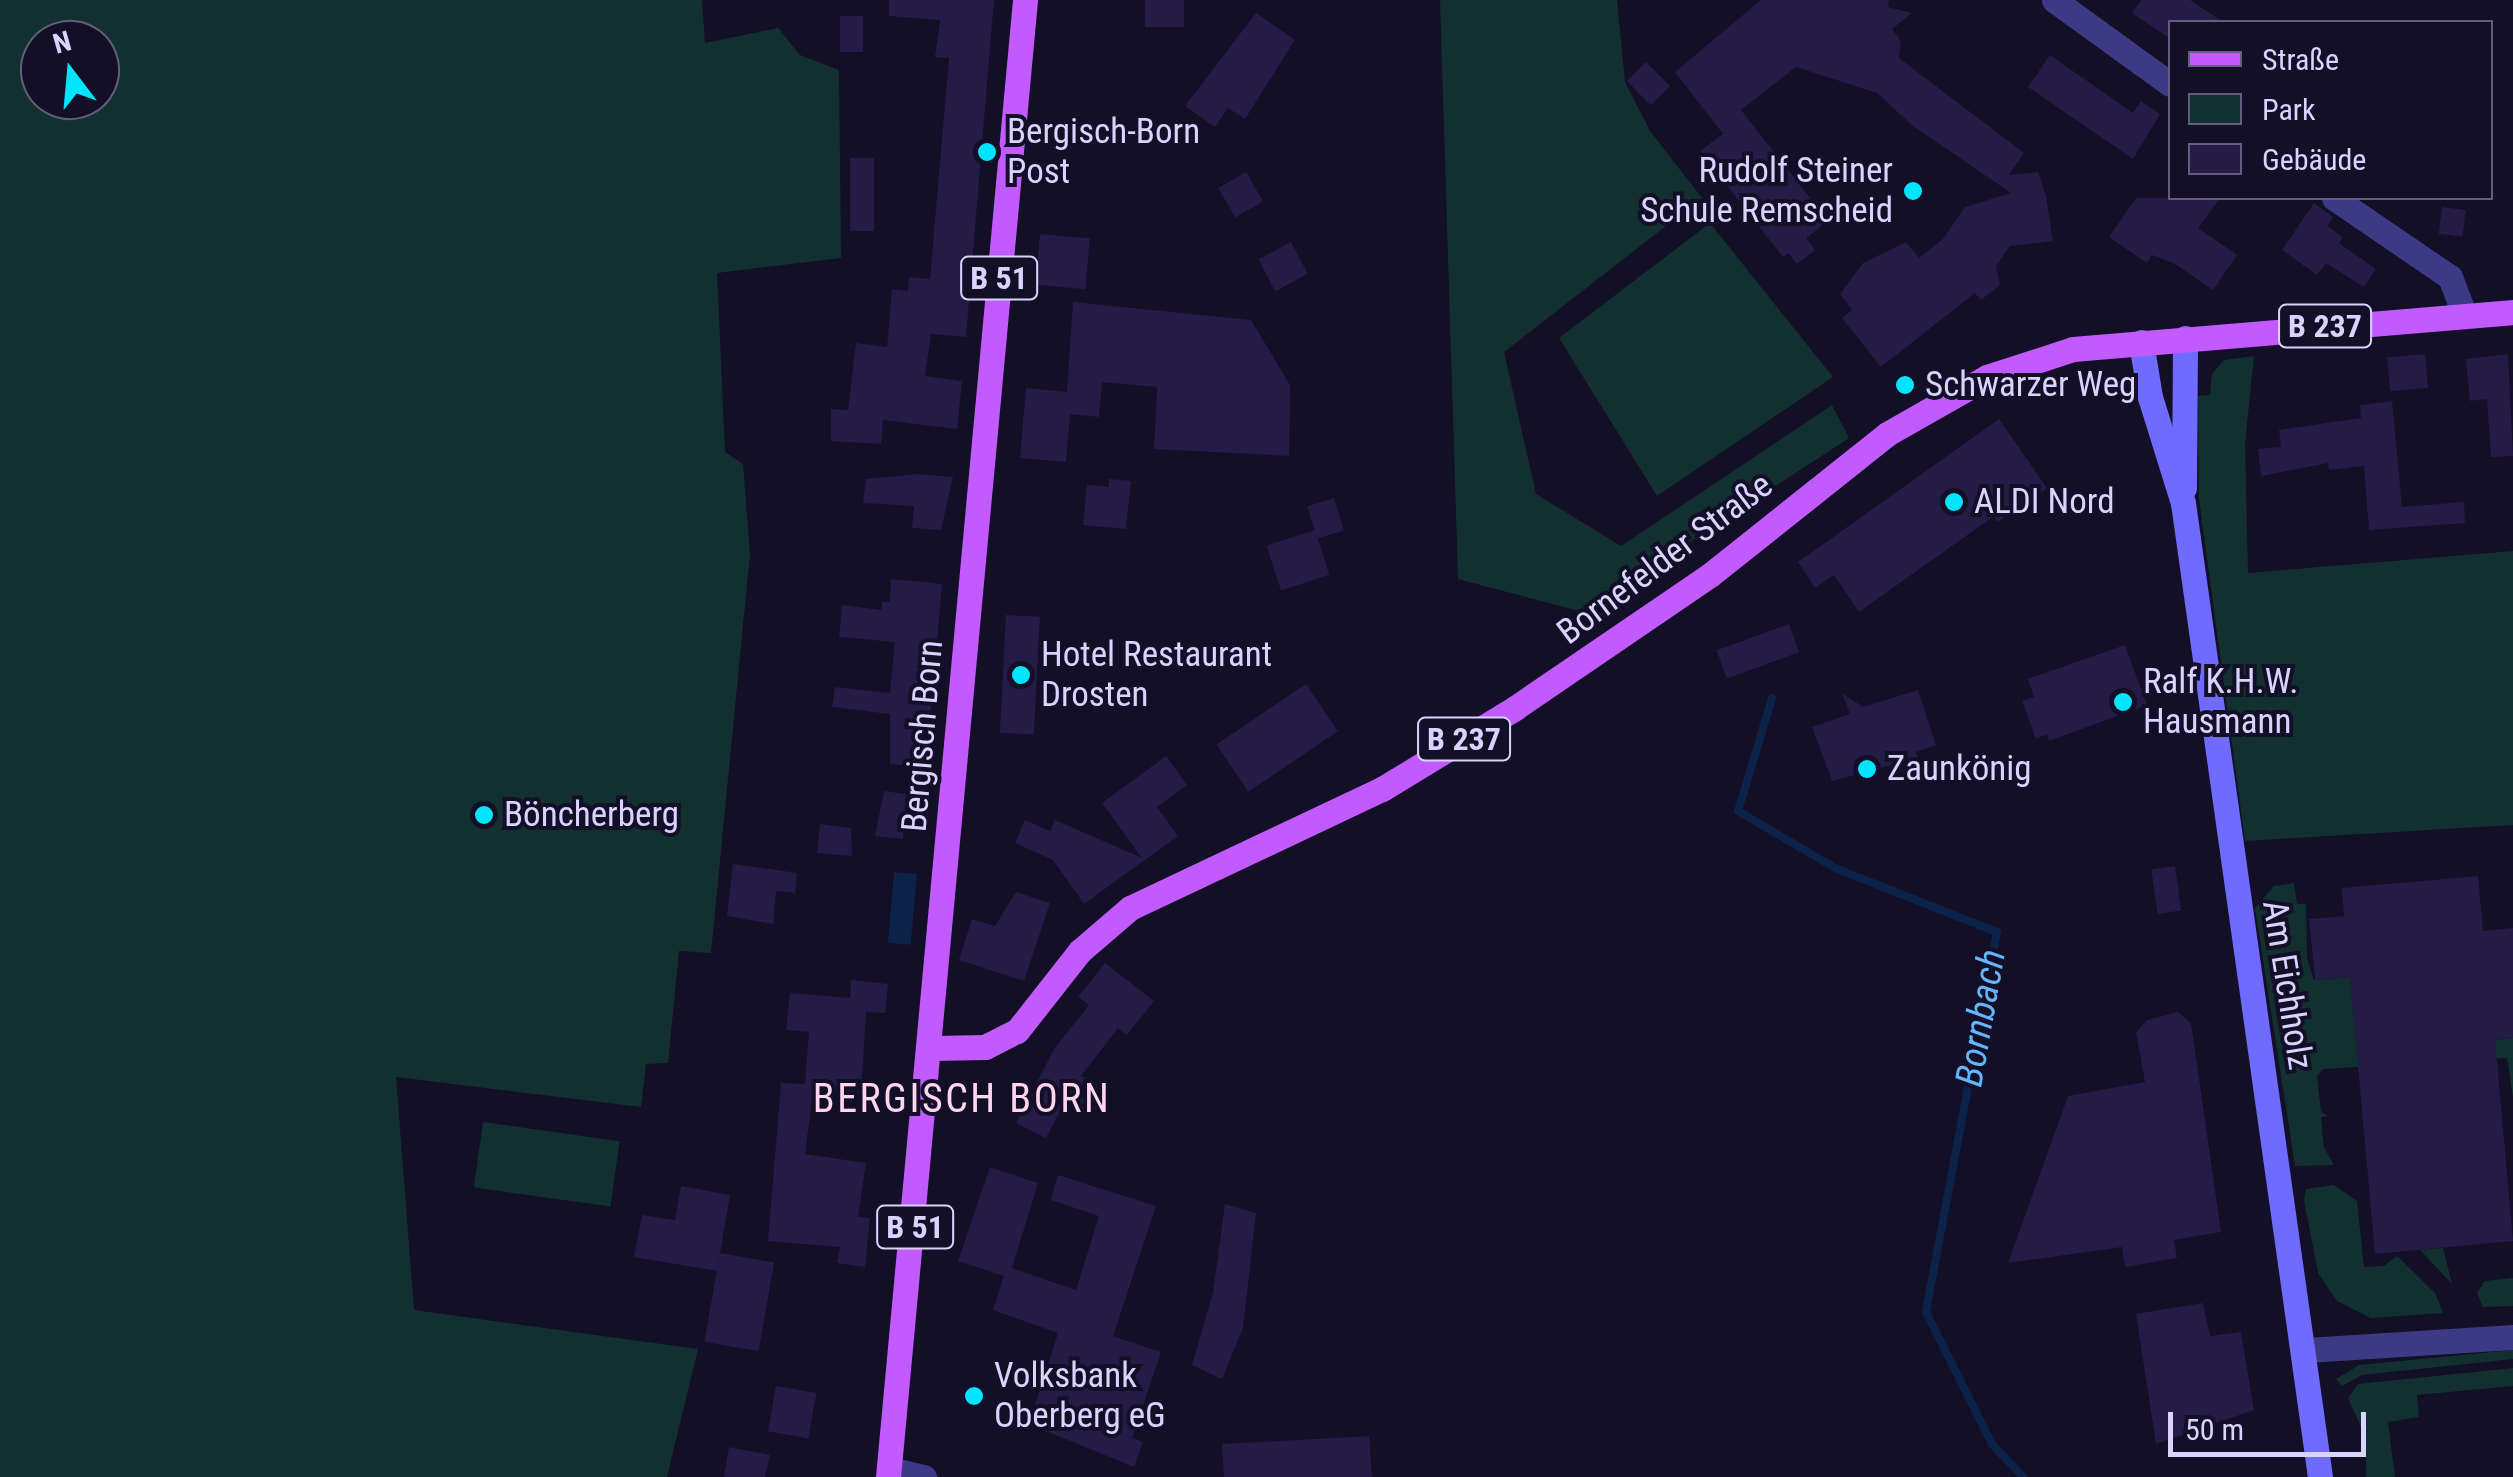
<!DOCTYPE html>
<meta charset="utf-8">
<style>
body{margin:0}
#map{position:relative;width:2513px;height:1477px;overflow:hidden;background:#130f26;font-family:"Roboto Condensed",sans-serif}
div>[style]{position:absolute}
.green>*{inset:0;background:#12302f;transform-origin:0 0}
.water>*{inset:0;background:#0c2248;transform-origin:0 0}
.stream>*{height:8px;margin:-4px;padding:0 4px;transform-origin:4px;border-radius:4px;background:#0c2248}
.building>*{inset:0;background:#241b47;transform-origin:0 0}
.minor>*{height:25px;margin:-12.5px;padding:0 12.5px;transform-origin:12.5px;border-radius:12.5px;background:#3d3a85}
.secondary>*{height:25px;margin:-12.5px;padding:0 12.5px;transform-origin:12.5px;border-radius:12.5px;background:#6f6bff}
.primary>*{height:25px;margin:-12.5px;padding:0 12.5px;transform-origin:12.5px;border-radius:12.5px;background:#c25bff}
.dots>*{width:28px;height:28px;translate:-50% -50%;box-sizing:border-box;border:5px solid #130f26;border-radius:50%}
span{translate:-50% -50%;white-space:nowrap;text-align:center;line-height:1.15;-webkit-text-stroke:8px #130f26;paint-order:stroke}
.shield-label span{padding:2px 8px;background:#130f26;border:2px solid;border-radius:8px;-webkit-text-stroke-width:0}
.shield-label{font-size:32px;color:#d9d4ff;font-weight:700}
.poi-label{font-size:35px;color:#d9d4ff}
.left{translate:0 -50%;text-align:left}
.right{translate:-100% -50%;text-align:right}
.street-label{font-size:35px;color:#d9d4ff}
.water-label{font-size:38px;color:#62b6ff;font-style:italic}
.quarter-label{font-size:40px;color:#ffd6f0;letter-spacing:2.5px}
.legend{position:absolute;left:2168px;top:20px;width:325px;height:180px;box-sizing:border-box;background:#130f26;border:2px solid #625e7d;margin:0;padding:12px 18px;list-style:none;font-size:30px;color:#d9d4ff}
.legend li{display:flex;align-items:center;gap:20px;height:50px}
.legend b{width:50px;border:2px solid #625e7d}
.north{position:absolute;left:20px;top:20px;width:100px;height:100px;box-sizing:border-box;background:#130f26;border:2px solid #625e7d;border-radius:50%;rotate:344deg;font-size:28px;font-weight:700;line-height:40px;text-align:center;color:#d9d4ff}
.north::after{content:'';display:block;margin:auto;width:35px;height:45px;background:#00e5ff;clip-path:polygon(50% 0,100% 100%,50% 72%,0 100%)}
.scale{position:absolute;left:2168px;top:1412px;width:198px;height:45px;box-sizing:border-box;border:5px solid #d9d4ff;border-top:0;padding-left:12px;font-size:30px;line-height:35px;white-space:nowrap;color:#d9d4ff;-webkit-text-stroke:8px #130f26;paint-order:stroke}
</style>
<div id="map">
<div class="green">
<i style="clip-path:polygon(evenodd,0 0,702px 0,705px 43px,778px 28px,800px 55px,839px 70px,841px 258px,717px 273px,725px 452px,743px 464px,750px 554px,711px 953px,679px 951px,668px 1063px,646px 1064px,641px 1107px,396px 1077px,414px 1310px,698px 1349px,667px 1477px,0 1477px,0 0,40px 40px,100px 40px,100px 100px,40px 100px,40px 40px)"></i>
<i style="clip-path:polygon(1440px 0,1617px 0,1625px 82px,1650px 131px,1702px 198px,1504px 352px,1536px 494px,1621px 546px,1832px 405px,1849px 438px,1583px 612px,1458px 579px)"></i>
<i style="clip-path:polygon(1710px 223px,1833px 377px,1657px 496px,1559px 338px)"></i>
<i style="clip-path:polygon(2254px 356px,2245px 443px,2248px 573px,2513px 551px,2513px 825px,2245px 841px,2199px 499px,2198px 396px,2210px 395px,2212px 374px,2224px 360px)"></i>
<i style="clip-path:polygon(2294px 883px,2297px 904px,2306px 904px,2307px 958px,2314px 980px,2350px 977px,2357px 1051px,2513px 1038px,2513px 1098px,2507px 1058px,2323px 1069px,2317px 1076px,2321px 1112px,2328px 1116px,2321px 1117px,2324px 1148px,2334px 1165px,2295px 1166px,2255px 908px,2274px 886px)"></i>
<i style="left:483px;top:1122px;width:138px;height:66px;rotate:8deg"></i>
<i style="clip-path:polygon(2334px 1185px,2357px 1201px,2364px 1267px,2384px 1266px,2397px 1256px,2435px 1293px,2443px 1313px,2371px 1318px,2337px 1301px,2318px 1273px,2304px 1200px,2306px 1189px)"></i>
<i style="clip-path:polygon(2443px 1248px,2452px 1284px,2420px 1250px)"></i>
<i style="clip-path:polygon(2513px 1278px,2513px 1306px,2483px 1307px,2477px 1293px,2485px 1281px)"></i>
<i style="clip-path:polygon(2513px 1350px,2513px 1359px,2362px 1375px,2342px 1386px,2336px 1379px,2359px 1365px)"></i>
<i style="clip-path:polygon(2513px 1368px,2513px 1386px,2417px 1395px,2419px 1417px,2388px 1422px,2395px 1477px,2366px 1477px,2366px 1438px,2348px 1398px,2358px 1384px)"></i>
</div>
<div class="water">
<i style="left:894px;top:872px;width:23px;height:71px;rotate:5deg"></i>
</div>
<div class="stream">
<i style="left:1772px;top:698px;width:118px;rotate:106.7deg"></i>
<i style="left:1738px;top:811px;width:113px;rotate:30.4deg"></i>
<i style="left:1835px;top:868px;width:174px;rotate:21.6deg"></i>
<i style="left:1997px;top:932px;width:387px;rotate:100.6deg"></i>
<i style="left:1926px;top:1312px;width:148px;rotate:63.4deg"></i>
<i style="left:1992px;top:1444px;width:45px;rotate:46.8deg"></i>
</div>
<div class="building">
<i style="clip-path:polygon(889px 0,994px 0,966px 337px,931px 334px,925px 376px,962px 381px,957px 429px,883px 420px,881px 444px,831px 441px,831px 409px,848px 410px,856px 343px,887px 347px,892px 289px,908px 291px,909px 277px,930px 279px,949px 58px,935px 57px,940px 20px,889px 16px)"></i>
<i style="left:1145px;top:0;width:39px;height:27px"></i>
<i style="clip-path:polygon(1761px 0,1889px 0,1888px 7px,1912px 13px,1892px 29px,1901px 41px,1899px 58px,2024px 153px,2009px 175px,2038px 172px,2046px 196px,2053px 241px,2010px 246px,1996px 266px,2000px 285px,1981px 300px,1975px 293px,1881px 367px,1842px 318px,1852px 310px,1840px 294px,1863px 263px,1906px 242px,1919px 258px,1943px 239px,1965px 207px,2011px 193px,1913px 126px,1877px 93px,1796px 67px,1741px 110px,1828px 221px,1806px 238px,1815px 250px,1797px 264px,1788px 253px,1783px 257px,1700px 151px,1723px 134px,1675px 72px)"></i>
<i style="clip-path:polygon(2141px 0,2190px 0,2223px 22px,2170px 22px,2168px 37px,2132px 13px)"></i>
<i style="clip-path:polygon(1256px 13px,1295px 40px,1245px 119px,1228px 108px,1215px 127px,1185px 106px)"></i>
<i style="left:840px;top:16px;width:23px;height:36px"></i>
<i style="clip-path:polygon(2050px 55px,2133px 113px,2141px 101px,2160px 114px,2133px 159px,2028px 87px)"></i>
<i style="left:1646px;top:62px;width:34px;height:27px;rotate:45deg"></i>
<i style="left:850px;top:158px;width:24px;height:73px"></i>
<i style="left:1246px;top:172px;width:34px;height:32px;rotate:60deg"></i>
<i style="clip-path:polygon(2136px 198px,2220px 198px,2198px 228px,2237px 255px,2213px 290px,2175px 264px,2152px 255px,2147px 263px,2109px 237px)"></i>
<i style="clip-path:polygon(2314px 203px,2333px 217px,2327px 226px,2343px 237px,2339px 243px,2376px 269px,2364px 287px,2326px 263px,2317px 275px,2282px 250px)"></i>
<i style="left:2442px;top:207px;width:24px;height:27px;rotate:7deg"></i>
<i style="left:1040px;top:234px;width:50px;height:51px;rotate:5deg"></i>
<i style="left:1291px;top:242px;width:36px;height:37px;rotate:62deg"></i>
<i style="clip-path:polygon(1073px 302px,1251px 320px,1290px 385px,1289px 456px,1154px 449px,1157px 387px,1102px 382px,1099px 417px,1070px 414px,1066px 462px,1020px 458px,1026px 388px,1067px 392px)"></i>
<i style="left:2425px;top:354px;width:34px;height:38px;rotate:85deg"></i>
<i style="clip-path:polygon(2508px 354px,2513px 456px,2491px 457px,2487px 399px,2470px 401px,2466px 359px)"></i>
<i style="clip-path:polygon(2392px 401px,2402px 507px,2464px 502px,2465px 523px,2369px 530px,2364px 466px,2329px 470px,2328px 463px,2261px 476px,2258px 449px,2281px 447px,2279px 430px,2361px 418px,2360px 405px)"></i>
<i style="clip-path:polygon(1999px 419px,2047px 488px,1998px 522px,1994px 516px,1859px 612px,1834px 575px,1815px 588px,1798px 562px)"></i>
<i style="clip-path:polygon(918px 474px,953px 477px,941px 530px,912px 528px,914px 506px,863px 503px,866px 479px)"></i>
<i style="clip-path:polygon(1109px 479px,1131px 481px,1126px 529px,1083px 525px,1087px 485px,1109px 487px)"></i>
<i style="left:1334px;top:498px;width:34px;height:28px;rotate:73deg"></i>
<i style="left:1315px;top:530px;width:47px;height:51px;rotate:72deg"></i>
<i style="clip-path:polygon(891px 579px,942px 584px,926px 767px,890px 764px,890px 714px,832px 707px,835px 687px,890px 693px,895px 642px,839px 637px,842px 605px,881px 610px,882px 602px,890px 602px)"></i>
<i style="left:1006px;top:615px;width:34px;height:118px;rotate:3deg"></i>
<i style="left:1789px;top:624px;width:30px;height:77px;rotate:70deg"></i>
<i style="clip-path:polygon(2125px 645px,2147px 705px,2049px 741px,2047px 734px,2036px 739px,2022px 701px,2034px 697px,2028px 679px)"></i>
<i style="left:1306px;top:684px;width:57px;height:108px;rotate:56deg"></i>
<i style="clip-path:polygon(1918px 690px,1936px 745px,1916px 752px,1918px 758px,1832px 781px,1812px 727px,1850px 714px,1842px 693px,1863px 707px)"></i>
<i style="clip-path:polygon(1166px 756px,1187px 785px,1157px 807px,1178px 836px,1084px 904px,1053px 860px,1015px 843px,1025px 820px,1050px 831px,1055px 820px,1142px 858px,1102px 803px)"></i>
<i style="clip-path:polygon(884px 791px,906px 794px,903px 839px,875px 836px)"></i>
<i style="clip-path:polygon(820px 824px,851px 828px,852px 856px,817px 853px)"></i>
<i style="clip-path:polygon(733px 864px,797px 873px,795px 893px,776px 891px,773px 924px,727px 916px)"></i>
<i style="left:2175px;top:866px;width:45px;height:24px;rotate:82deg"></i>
<i style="clip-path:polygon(2478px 876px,2483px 931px,2513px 928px,2513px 1038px,2495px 1039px,2513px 1241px,2375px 1254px,2350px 977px,2315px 980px,2309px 919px,2344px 916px,2342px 888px)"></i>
<i style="clip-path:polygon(1016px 892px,1050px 903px,1024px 981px,959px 960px,972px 919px,995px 926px)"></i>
<i style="clip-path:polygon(1105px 963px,1154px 1001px,1127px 1035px,1118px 1028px,1081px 1076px,1108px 1091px,1097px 1111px,1068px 1096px,1046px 1138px,1016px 1123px,1054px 1049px,1089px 1005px,1078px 997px)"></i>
<i style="clip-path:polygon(851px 980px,888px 984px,885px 1013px,866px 1012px,861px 1095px,813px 1091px,805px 1154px,866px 1163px,858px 1217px,870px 1218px,865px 1267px,837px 1263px,840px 1247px,768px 1241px,781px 1083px,805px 1084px,809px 1032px,786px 1030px,790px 993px,850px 998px)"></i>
<i style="clip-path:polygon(2178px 1012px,2191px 1023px,2221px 1232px,2174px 1240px,2177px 1258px,2125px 1267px,2122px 1247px,2008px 1263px,2068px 1096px,2145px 1082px,2136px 1032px,2147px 1020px)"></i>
<i style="clip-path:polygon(990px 1167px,1038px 1183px,1012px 1268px,1076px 1290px,1099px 1216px,1051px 1200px,1058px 1175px,1156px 1206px,1113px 1336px,1161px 1352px,1132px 1438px,1143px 1442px,1134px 1467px,1029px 1424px,1058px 1333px,993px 1310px,1004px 1276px,958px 1261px)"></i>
<i style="clip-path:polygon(681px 1186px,730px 1195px,717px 1271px,634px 1257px,642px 1215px,675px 1220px)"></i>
<i style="clip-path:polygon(1225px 1204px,1256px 1213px,1243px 1328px,1222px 1379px,1192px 1365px,1213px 1293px)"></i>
<i style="left:720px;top:1253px;width:55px;height:90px;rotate:10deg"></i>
<i style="clip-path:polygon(2203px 1303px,2210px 1336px,2241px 1332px,2254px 1410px,2156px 1444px,2136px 1314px)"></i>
<i style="left:776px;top:1386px;width:41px;height:46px;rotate:10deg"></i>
<i style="clip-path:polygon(1369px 1436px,1372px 1477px,1224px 1477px,1222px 1444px)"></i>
<i style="clip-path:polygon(729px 1447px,770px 1455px,765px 1477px,724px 1477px)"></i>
</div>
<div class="minor">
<i style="left:2054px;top:0;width:143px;rotate:35.9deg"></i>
<i style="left:2334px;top:198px;width:140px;rotate:34.3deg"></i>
<i style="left:2450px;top:277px;width:42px;rotate:69deg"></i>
<i style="left:2307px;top:1350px;width:206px;rotate:-3.6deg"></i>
<i style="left:889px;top:1469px;width:36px;rotate:13deg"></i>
</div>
<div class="secondary">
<i style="left:2141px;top:342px;width:56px;rotate:80.7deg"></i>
<i style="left:2150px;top:397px;width:111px;rotate:72.7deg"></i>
<i style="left:2183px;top:503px;width:984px;rotate:81.99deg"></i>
<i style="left:2184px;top:488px;width:150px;rotate:-89.6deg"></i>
</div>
<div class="primary">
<i style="left:933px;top:1048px;width:52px;rotate:-1.1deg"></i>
<i style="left:985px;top:1047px;width:36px;rotate:-27deg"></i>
<i style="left:1017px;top:1031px;width:102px;rotate:-51.8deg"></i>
<i style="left:1080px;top:951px;width:66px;rotate:-40.7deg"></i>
<i style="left:1130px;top:908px;width:279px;rotate:-25.3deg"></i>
<i style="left:1382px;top:789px;width:156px;rotate:-31.3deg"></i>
<i style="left:1515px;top:708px;width:236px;rotate:-34.3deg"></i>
<i style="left:1710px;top:575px;width:226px;rotate:-38.5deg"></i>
<i style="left:1887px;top:434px;width:115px;rotate:-29.7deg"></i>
<i style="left:1987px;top:377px;width:90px;rotate:-18deg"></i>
<i style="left:2073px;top:349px;width:442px;rotate:-4.8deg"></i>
<i style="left:888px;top:1477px;width:1483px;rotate:-84.7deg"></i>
</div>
<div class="dots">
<i style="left:987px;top:152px;background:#00e5ff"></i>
<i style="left:1913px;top:191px;background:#00e5ff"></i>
<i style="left:1905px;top:385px;background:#00e5ff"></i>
<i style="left:1954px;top:502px;background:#00e5ff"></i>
<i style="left:1021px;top:675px;background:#00e5ff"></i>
<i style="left:2123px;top:702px;background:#00e5ff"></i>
<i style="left:1867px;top:769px;background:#00e5ff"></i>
<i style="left:484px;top:815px;background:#00e5ff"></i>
<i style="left:974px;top:1396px;background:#00e5ff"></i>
</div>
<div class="shield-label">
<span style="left:999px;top:278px">B 51</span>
<span style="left:2325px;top:326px">B 237</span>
<span style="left:1464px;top:739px">B 237</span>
<span style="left:915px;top:1227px">B 51</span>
</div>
<div class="poi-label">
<span class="left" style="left:1007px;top:152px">Bergisch-Born<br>Post</span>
<span class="right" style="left:1893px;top:191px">Rudolf Steiner<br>Schule Remscheid</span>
<span class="left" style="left:1925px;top:385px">Schwarzer Weg</span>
<span class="left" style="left:1974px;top:502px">ALDI Nord</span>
<span class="left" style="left:1041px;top:675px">Hotel Restaurant<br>Drosten</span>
<span class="left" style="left:2143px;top:702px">Ralf K.H.W.<br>Hausmann</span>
<span class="left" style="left:1887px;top:769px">Zaunkönig</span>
<span class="left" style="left:504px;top:815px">Böncherberg</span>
<span class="left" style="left:994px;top:1396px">Volksbank<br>Oberberg eG</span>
</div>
<div class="street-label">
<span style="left:1665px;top:559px;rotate:-37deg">Bornefelder Straße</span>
<span style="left:923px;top:736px;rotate:-85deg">Bergisch Born</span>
<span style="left:2287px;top:985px;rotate:81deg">Am Eichholz</span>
</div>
<div class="water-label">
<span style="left:1981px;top:1018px;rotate:-80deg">Bornbach</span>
</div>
<div class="quarter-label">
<span style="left:962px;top:1099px">BERGISCH BORN</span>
</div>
<ul class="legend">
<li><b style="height:12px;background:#c25bff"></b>Straße</li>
<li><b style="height:28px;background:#12302f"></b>Park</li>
<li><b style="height:28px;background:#241b47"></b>Gebäude</li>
</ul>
<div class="north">N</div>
<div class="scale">50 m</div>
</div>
